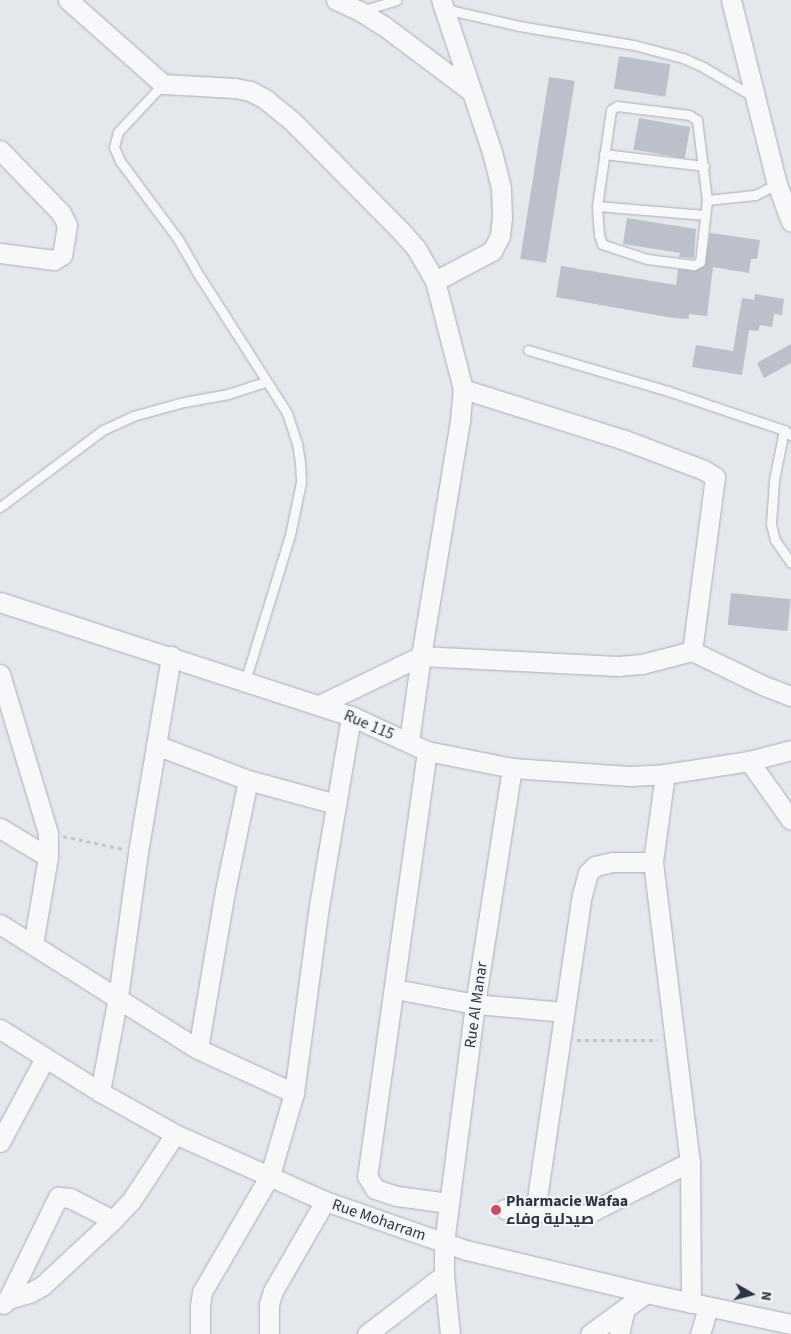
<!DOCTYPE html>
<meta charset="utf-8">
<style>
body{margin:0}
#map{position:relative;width:791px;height:1334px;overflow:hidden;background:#e4e7ec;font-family:"Source Sans 3",Cairo,sans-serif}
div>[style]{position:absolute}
.building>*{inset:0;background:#bbc0ca;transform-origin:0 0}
.path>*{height:3px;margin-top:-1.5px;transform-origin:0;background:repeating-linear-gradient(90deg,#c2c5cb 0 4px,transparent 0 8px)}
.roads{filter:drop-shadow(0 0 1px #a9aeb7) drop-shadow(0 0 1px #a9aeb7)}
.lane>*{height:9px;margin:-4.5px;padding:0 4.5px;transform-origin:4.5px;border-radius:4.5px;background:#f7f8fa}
.street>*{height:19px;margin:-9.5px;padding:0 9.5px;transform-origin:9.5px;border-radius:9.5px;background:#f7f8fa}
.dots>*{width:14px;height:14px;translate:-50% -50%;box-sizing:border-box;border:2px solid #f4f6f9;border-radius:50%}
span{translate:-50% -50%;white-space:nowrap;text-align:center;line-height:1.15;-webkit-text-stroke:4px #f4f6f9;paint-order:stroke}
.street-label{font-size:16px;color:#2b3445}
.poi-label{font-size:16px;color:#2b3445;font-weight:700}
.left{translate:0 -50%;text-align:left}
.north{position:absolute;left:726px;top:1269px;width:50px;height:50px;-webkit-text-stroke:4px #f4f6f9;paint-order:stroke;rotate:98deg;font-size:14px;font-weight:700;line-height:20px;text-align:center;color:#2b3445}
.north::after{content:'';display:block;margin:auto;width:18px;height:22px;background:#2b3445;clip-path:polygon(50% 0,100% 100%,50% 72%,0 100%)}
</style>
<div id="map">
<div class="building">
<i style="left:619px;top:56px;width:52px;height:33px;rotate:9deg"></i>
<i style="left:549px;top:77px;width:26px;height:184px;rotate:9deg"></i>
<i style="left:639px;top:118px;width:52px;height:32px;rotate:10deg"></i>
<i style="clip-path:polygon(627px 218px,696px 229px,694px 258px,679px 257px,680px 253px,623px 244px)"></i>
<i style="clip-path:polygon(710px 233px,760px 240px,757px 259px,751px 259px,749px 273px,713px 267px,707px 316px,689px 314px,689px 319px,673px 318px,556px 297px,561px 266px,676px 285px,678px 269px,694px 271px,705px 265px)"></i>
<i style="clip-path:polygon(755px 294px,784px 299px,782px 315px,774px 314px,772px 327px,760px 325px,758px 331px,749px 330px,742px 375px,692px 367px,696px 345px,733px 351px,742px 298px,754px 300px,753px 307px)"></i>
<i style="clip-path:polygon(791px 344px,791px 363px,764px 378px,757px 363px)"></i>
<i style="left:731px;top:593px;width:60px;height:32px;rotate:6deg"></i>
</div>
<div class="path">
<i style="left:63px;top:836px;width:61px;rotate:12.2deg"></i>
<i style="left:577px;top:1040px;width:81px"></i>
</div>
<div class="roads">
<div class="lane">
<i style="left:445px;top:9px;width:76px;rotate:12.9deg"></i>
<i style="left:519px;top:26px;width:117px;rotate:9.4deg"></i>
<i style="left:634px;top:45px;width:51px;rotate:14.9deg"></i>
<i style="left:683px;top:58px;width:22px;rotate:24deg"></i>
<i style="left:703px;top:67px;width:59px;rotate:30.5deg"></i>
<i style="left:361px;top:11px;width:37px;rotate:-17deg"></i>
<i style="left:163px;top:84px;width:66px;rotate:133.2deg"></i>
<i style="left:118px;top:132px;width:16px;rotate:105deg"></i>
<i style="left:114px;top:147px;width:15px;rotate:67deg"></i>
<i style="left:120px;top:161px;width:97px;rotate:53.4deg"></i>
<i style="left:178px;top:239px;width:34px;rotate:60deg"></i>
<i style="left:195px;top:269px;width:171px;rotate:57.4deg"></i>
<i style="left:287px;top:413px;width:32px;rotate:72deg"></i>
<i style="left:297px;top:443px;width:19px;rotate:81deg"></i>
<i style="left:300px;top:462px;width:20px;rotate:87deg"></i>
<i style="left:301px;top:482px;width:54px;rotate:101.7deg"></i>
<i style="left:290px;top:535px;width:153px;rotate:107.1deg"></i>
<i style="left:617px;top:106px;width:73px;rotate:7.1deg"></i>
<i style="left:689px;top:115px;width:9px;rotate:32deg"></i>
<i style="left:697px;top:120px;width:81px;rotate:82.9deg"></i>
<i style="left:707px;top:200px;width:62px;rotate:96.4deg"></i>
<i style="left:700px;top:262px;width:7px;rotate:153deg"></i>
<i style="left:694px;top:265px;width:47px;rotate:-172.7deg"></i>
<i style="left:647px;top:259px;width:47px;rotate:-161.6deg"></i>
<i style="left:602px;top:244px;width:9px;rotate:-108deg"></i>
<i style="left:599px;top:235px;width:29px;rotate:-94deg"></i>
<i style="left:597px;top:206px;width:97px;rotate:-81.7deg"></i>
<i style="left:611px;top:110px;width:7px;rotate:-34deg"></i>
<i style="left:604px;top:154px;width:101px;rotate:6.8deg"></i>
<i style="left:707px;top:200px;width:48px;rotate:-5.9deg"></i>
<i style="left:755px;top:195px;width:25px;rotate:-27deg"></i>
<i style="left:597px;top:206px;width:108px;rotate:4.8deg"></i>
<i style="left:528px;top:350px;width:146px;rotate:16.3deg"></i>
<i style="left:668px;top:391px;width:122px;rotate:18.6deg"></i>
<i style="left:784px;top:430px;width:9px;rotate:36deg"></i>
<i style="left:784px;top:430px;width:51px;rotate:101.3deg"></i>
<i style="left:774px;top:480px;width:44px;rotate:93.9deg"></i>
<i style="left:771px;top:524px;width:16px;rotate:76deg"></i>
<i style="left:775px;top:540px;width:28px;rotate:55deg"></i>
<i style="left:0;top:507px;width:129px;rotate:-36.8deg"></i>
<i style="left:103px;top:430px;width:33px;rotate:-25deg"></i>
<i style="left:133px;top:416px;width:53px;rotate:-15.4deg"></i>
<i style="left:184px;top:402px;width:45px;rotate:-10.3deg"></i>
<i style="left:228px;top:394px;width:40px;rotate:-18deg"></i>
</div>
<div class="street">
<i style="left:68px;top:0;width:127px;rotate:41.5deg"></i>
<i style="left:163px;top:84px;width:72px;rotate:3.2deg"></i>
<i style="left:235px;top:88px;width:15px;rotate:11deg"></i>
<i style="left:250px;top:91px;width:17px;rotate:28deg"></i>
<i style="left:265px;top:99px;width:35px;rotate:39deg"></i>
<i style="left:292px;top:121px;width:155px;rotate:45.3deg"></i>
<i style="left:401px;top:231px;width:23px;rotate:49deg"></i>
<i style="left:416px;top:248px;width:38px;rotate:60deg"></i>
<i style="left:336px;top:0;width:26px;rotate:25deg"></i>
<i style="left:360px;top:11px;width:28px;rotate:32deg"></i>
<i style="left:384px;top:26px;width:109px;rotate:36.8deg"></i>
<i style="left:731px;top:0;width:190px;rotate:76deg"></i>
<i style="left:777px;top:184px;width:40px;rotate:69.8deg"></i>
<i style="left:0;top:150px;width:88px;rotate:45.9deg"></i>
<i style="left:61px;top:213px;width:13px;rotate:63deg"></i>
<i style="left:67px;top:225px;width:30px;rotate:99deg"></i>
<i style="left:62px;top:255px;width:9px;rotate:148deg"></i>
<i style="left:54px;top:260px;width:54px;rotate:-172.6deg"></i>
<i style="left:463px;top:389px;width:167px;rotate:17.5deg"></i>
<i style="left:622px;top:439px;width:88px;rotate:20.7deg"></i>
<i style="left:704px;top:470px;width:13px;rotate:32deg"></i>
<i style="left:715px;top:477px;width:176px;rotate:97.5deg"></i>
<i style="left:0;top:602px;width:369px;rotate:18deg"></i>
<i style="left:351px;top:716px;width:84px;rotate:24.7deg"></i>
<i style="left:427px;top:751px;width:87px;rotate:11.3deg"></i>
<i style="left:512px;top:768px;width:118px;rotate:3.9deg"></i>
<i style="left:630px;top:776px;width:35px;rotate:-3deg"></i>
<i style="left:665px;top:774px;width:85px;rotate:-8.8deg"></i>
<i style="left:749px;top:761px;width:43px;rotate:-14.7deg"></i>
<i style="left:0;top:674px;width:166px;rotate:73.2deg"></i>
<i style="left:48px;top:833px;width:24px;rotate:90deg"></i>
<i style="left:48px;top:857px;width:89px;rotate:99.7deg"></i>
<i style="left:319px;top:705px;width:113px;rotate:-25.7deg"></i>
<i style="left:421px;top:656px;width:197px;rotate:2.9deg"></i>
<i style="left:618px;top:666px;width:24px;rotate:-5deg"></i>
<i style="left:642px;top:664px;width:52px;rotate:-14.6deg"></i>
<i style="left:692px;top:651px;width:78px;rotate:25.9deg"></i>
<i style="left:762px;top:685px;width:31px;rotate:21deg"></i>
<i style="left:409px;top:742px;width:87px;rotate:-82.1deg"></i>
<i style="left:421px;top:656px;width:238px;rotate:-80.6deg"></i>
<i style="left:460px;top:421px;width:32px;rotate:-85deg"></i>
<i style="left:463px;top:389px;width:112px;rotate:-104.5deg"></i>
<i style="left:435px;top:281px;width:64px;rotate:-27.8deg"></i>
<i style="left:492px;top:251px;width:17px;rotate:-62deg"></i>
<i style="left:500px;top:236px;width:19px;rotate:-84deg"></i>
<i style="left:502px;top:217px;width:29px;rotate:-92deg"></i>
<i style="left:501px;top:188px;width:37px;rotate:-104deg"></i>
<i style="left:492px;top:152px;width:160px;rotate:-108.5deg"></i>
<i style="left:156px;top:745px;width:98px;rotate:20.8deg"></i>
<i style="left:248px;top:780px;width:91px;rotate:15.3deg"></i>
<i style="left:427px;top:751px;width:429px;rotate:98deg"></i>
<i style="left:367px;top:1176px;width:15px;rotate:58deg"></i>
<i style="left:375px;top:1189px;width:23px;rotate:18deg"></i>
<i style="left:397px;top:1196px;width:52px;rotate:7.7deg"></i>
<i style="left:749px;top:761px;width:72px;rotate:54.6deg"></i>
<i style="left:665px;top:774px;width:89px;rotate:97.8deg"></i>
<i style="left:653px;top:862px;width:302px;rotate:83deg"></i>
<i style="left:690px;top:1162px;width:141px;rotate:89.6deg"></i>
<i style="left:0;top:828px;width:56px;rotate:31.1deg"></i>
<i style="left:0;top:924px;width:234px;rotate:32.3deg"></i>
<i style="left:198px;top:1049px;width:106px;rotate:24.6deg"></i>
<i style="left:395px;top:989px;width:81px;rotate:10.6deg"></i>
<i style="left:475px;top:1004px;width:89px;rotate:5.1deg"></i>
<i style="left:0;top:1029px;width:118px;rotate:32.2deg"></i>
<i style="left:100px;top:1092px;width:86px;rotate:29.2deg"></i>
<i style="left:175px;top:1134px;width:164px;rotate:24.1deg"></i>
<i style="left:325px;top:1201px;width:149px;rotate:19.2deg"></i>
<i style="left:466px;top:1250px;width:185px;rotate:13.4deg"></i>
<i style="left:646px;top:1293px;width:148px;rotate:12.1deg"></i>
<i style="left:198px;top:1049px;width:160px;rotate:-80.3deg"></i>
<i style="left:225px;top:891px;width:113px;rotate:-78.3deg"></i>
<i style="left:100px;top:1092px;width:97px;rotate:-79.3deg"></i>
<i style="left:118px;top:997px;width:146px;rotate:-82.1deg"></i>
<i style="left:138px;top:852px;width:199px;rotate:-80.4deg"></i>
<i style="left:0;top:1142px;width:95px;rotate:-61.8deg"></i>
<i style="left:505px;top:1209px;width:80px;rotate:4.3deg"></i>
<i style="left:585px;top:1215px;width:118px;rotate:-26.8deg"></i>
<i style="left:535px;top:1212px;width:320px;rotate:-81.6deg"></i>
<i style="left:582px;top:895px;width:23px;rotate:-75deg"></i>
<i style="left:588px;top:873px;width:10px;rotate:-45deg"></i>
<i style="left:595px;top:866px;width:18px;rotate:-13deg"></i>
<i style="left:613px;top:862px;width:40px"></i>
<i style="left:8px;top:1299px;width:22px;rotate:-16deg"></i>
<i style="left:29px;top:1293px;width:15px;rotate:-28deg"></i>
<i style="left:42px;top:1286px;width:97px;rotate:-42.9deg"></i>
<i style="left:113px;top:1220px;width:26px;rotate:-47deg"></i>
<i style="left:131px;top:1201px;width:80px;rotate:-56.7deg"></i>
<i style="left:3px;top:1304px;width:7px;rotate:-45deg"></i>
<i style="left:8px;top:1299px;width:114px;rotate:-63.9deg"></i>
<i style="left:58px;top:1197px;width:12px;rotate:5deg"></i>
<i style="left:70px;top:1198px;width:48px;rotate:27.1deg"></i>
<i style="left:200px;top:1334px;width:28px;rotate:-90deg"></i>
<i style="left:200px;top:1306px;width:14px;rotate:-82deg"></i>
<i style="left:202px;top:1292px;width:135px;rotate:-59.8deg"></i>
<i style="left:270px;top:1175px;width:85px;rotate:-73.7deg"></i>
<i style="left:294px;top:1093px;width:189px;rotate:-82.4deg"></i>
<i style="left:319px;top:906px;width:193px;rotate:-80.4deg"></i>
<i style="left:269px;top:1334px;width:30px;rotate:-90deg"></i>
<i style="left:269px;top:1304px;width:14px;rotate:-73deg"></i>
<i style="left:273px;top:1291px;width:104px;rotate:-60deg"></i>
<i style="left:367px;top:1334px;width:97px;rotate:-37.5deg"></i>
<i style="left:450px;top:1334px;width:59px;rotate:-95.8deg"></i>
<i style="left:444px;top:1275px;width:32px;rotate:-90deg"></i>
<i style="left:444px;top:1243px;width:241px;rotate:-82.6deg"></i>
<i style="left:475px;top:1004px;width:239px;rotate:-81.1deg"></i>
<i style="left:590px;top:1334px;width:69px;rotate:-36.2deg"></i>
<i style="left:619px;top:1334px;width:26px;rotate:-77deg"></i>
<i style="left:700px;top:1334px;width:28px;rotate:-73deg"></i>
</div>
</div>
<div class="dots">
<i style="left:496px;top:1210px;background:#d1495b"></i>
</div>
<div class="street-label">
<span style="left:369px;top:725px;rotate:23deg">Rue 115</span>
<span style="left:476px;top:1005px;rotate:-82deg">Rue Al Manar</span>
<span style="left:379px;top:1220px;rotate:19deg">Rue Moharram</span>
</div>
<div class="poi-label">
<span class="left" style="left:506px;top:1210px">Pharmacie Wafaa<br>صيدلية وفاء</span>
</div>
<div class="north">N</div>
</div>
